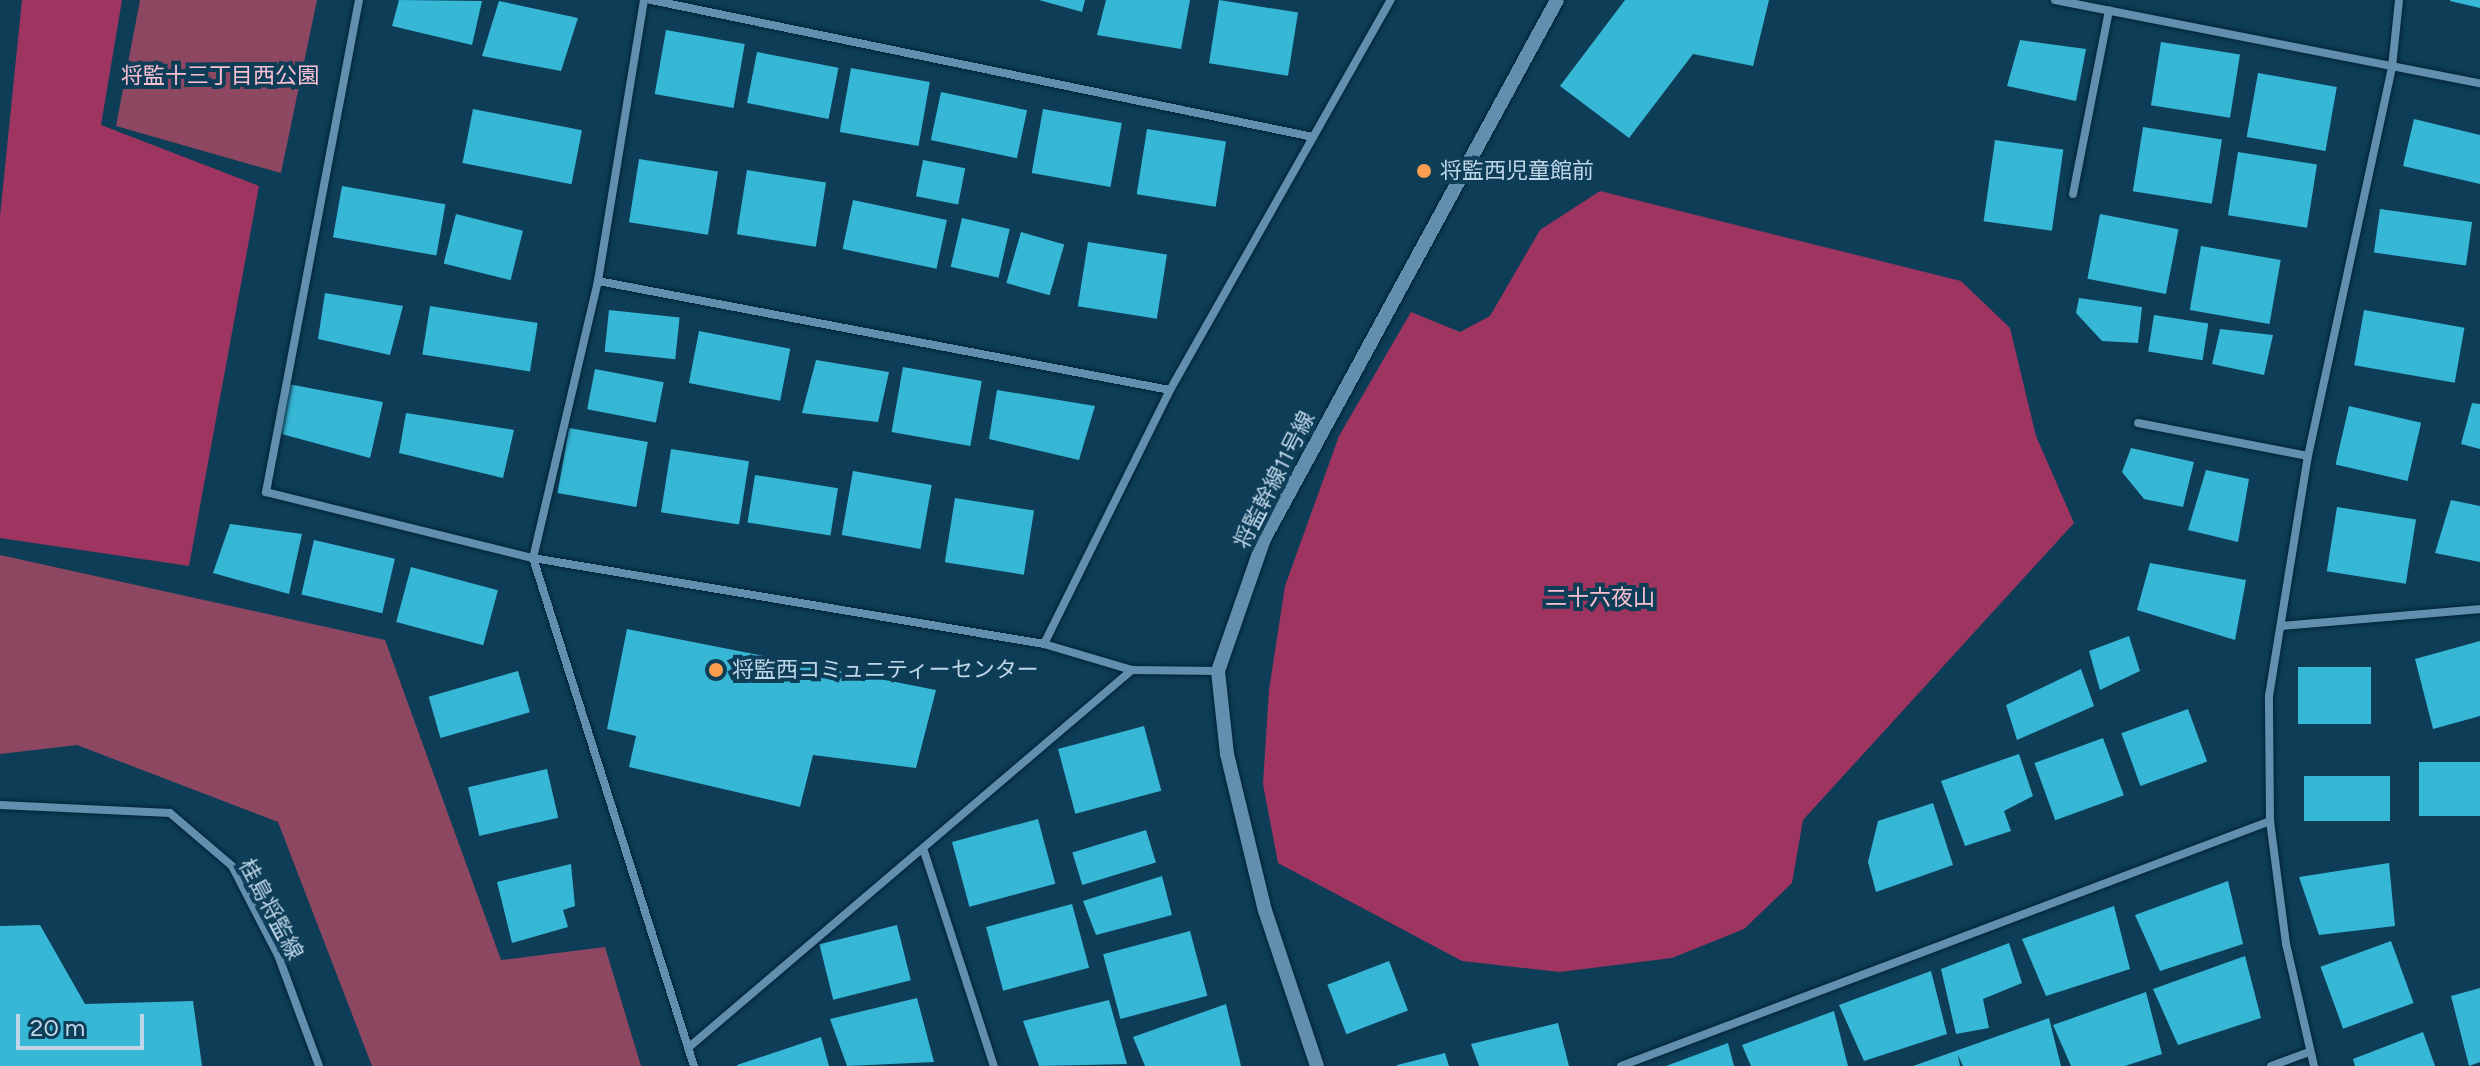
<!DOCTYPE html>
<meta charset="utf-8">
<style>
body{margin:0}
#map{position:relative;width:2480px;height:1066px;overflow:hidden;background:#0e3d58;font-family:Figtree,"Noto Sans JP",sans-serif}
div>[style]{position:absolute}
.green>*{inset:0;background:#8e4761}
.forest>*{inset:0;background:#9e3560}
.building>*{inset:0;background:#37b7d6;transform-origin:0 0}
.roads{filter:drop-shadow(0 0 2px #002337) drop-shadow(0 0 2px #002337)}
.minor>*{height:8px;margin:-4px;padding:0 4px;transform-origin:4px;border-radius:4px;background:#618fad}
.tertiary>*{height:14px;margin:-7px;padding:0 7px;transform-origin:7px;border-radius:7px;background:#618fad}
.dots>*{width:22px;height:22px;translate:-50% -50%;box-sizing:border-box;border:4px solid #0e3d58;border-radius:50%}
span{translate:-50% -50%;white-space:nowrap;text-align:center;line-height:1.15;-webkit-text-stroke:8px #0e3d58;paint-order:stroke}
.park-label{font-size:22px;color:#fac0d2}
.poi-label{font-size:22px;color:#bfd6e7}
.left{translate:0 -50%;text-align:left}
.street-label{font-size:22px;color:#bfd6e7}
.scale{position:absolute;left:16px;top:1014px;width:128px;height:36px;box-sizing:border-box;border:4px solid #bfd6e7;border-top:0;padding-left:10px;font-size:24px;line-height:28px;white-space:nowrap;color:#bfd6e7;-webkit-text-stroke:6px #0e3d58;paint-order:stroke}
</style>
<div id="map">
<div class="green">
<i style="clip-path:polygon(140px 0,317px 0,281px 173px,116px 126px)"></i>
<i style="clip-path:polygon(0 555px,385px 640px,501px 960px,605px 947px,641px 1066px,372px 1066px,278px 822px,77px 745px,0 754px)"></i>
</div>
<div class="forest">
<i style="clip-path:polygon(22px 0,122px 0,101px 125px,259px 186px,189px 566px,0 538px,0 216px)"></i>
<i style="clip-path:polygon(1600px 191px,1961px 281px,2010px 328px,2036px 436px,2074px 523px,1803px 820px,1792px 883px,1744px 929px,1672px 958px,1560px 972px,1462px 961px,1278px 863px,1263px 784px,1269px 690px,1285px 586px,1339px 436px,1411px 312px,1460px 332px,1490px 316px,1540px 230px)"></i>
</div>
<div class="building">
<i style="clip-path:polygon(399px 0,482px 1px,472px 45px,392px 26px)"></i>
<i style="clip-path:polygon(1039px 0,1085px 0,1082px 12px)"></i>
<i style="clip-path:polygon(1106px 0,1190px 0,1181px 49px,1097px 35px)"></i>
<i style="left:1219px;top:0;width:80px;height:64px;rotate:9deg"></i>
<i style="clip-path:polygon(1625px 0,1769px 0,1753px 66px,1693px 54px,1629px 138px,1560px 86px)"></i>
<i style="clip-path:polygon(2450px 0,2480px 0,2480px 8px,2450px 1px)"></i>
<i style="clip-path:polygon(499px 1px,578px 18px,561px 71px,482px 56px)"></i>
<i style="left:666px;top:30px;width:80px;height:65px;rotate:10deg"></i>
<i style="clip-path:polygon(2020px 40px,2086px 49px,2076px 101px,2007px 86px)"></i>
<i style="left:2161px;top:42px;width:80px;height:64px;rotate:9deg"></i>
<i style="left:757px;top:52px;width:83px;height:52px;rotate:11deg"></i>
<i style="left:851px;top:68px;width:80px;height:65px;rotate:10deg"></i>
<i style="left:2258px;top:73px;width:80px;height:65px;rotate:10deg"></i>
<i style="left:941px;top:92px;width:88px;height:49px;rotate:12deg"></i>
<i style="left:473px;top:109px;width:111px;height:55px;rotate:11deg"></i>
<i style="left:1043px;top:109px;width:80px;height:65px;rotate:10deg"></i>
<i style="clip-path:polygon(2414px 119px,2480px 135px,2480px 184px,2403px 166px)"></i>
<i style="left:2143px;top:127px;width:80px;height:65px;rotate:9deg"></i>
<i style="left:1147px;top:129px;width:80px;height:66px;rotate:9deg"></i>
<i style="left:1995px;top:140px;width:69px;height:82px;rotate:8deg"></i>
<i style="left:2238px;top:152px;width:80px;height:64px;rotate:9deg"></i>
<i style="left:639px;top:159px;width:80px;height:64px;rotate:9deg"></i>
<i style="left:923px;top:160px;width:43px;height:37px;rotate:11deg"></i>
<i style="left:747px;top:170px;width:80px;height:65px;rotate:9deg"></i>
<i style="left:342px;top:186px;width:105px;height:52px;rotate:10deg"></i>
<i style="left:853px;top:200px;width:96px;height:50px;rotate:12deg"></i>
<i style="left:2380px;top:209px;width:93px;height:44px;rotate:8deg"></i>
<i style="left:456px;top:214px;width:69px;height:51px;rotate:14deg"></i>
<i style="left:2100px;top:214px;width:80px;height:66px;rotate:11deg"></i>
<i style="left:962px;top:218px;width:49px;height:50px;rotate:13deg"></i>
<i style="left:1021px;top:232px;width:45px;height:53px;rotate:16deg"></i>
<i style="left:1088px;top:242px;width:80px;height:65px;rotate:9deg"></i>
<i style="left:2201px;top:246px;width:81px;height:65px;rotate:10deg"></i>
<i style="clip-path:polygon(325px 293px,403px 306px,390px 355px,318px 339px)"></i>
<i style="clip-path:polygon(2079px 298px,2142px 307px,2138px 343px,2102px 341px,2076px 313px)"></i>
<i style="left:430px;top:306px;width:109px;height:49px;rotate:9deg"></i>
<i style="left:609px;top:310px;width:71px;height:42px;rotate:6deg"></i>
<i style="left:2364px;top:310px;width:102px;height:56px;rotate:10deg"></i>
<i style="left:2154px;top:315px;width:55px;height:37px;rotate:9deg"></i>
<i style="clip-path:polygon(2220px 329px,2273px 335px,2264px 375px,2212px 364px)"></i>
<i style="left:699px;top:331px;width:93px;height:53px;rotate:11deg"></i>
<i style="clip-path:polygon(816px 360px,889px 372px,878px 422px,802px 413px)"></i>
<i style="left:903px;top:367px;width:80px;height:66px;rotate:10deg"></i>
<i style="left:595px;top:369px;width:70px;height:41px;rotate:11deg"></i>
<i style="clip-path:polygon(288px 384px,383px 402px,370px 458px,278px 433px)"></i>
<i style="clip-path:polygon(997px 390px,1095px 406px,1079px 460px,989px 439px)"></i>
<i style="clip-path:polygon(2472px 403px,2480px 404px,2480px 449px,2461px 444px)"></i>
<i style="left:2349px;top:406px;width:74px;height:60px;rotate:13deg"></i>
<i style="clip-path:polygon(406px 413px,514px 430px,503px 478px,399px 453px)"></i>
<i style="left:569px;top:428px;width:80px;height:66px;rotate:10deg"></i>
<i style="clip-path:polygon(2131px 448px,2194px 462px,2183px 507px,2144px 499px,2122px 472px)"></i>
<i style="left:671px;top:449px;width:79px;height:64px;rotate:9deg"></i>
<i style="clip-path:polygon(2206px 470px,2249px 479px,2238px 542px,2188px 530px)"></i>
<i style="left:853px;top:471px;width:80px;height:65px;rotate:10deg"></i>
<i style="left:755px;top:475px;width:84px;height:48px;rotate:9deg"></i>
<i style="left:955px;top:498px;width:80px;height:65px;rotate:9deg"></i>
<i style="clip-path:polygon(2451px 500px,2480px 506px,2480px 562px,2435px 553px)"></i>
<i style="left:2337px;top:507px;width:80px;height:65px;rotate:9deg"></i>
<i style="clip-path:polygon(230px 524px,302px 534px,289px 594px,213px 573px)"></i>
<i style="left:314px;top:540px;width:83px;height:56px;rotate:13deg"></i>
<i style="clip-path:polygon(2150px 563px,2246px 580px,2235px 640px,2137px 610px)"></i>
<i style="left:411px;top:567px;width:90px;height:57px;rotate:15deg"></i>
<i style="clip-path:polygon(627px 629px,936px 690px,916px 768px,813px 755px,800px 807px,629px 767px,636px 736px,607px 729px)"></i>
<i style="clip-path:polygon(2129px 636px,2140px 671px,2100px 690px,2089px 651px)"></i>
<i style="clip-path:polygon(2480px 641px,2480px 716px,2433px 729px,2415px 659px)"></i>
<i style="left:2371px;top:667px;width:57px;height:73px;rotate:90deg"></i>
<i style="clip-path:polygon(2081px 669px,2094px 706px,2017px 740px,2006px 705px)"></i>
<i style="left:518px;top:671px;width:43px;height:93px;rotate:74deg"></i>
<i style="left:2188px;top:709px;width:56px;height:71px;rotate:70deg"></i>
<i style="left:1144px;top:726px;width:67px;height:89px;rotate:75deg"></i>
<i style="left:2103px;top:738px;width:61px;height:73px;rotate:70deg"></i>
<i style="clip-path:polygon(2019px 754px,2033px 796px,2004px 811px,2011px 831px,1965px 846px,1941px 781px)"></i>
<i style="left:2480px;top:762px;width:54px;height:61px;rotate:90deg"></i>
<i style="left:547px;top:769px;width:50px;height:81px;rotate:77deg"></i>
<i style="left:2390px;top:776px;width:45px;height:86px;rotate:90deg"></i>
<i style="clip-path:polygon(1933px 803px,1953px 865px,1876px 892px,1868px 862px,1878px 821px)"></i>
<i style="left:1038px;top:819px;width:67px;height:89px;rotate:75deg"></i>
<i style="left:1146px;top:830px;width:34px;height:77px;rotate:73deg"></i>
<i style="clip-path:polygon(2389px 863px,2395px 926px,2319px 935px,2299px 877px)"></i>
<i style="clip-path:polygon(571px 864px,575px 906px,563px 910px,568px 927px,512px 943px,497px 882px)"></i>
<i style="clip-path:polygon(1162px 876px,1172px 915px,1096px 935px,1083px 901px)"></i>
<i style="clip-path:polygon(2228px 881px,2243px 944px,2160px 971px,2135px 915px)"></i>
<i style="left:1072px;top:904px;width:66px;height:89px;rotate:75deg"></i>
<i style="clip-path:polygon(2114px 906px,2130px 969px,2046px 996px,2022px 939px)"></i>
<i style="clip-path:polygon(40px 925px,85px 1004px,193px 1001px,202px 1066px,0 1066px,0 926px)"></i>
<i style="left:897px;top:925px;width:57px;height:80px;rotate:76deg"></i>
<i style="left:1190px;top:931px;width:67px;height:90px;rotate:75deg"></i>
<i style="left:2391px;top:941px;width:66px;height:75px;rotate:70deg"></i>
<i style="clip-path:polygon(2009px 943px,2022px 983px,1983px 999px,1989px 1028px,1956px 1034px,1941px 969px)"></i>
<i style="clip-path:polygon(2245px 956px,2261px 1018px,2178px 1045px,2153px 989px)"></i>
<i style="left:1389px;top:961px;width:53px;height:66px;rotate:69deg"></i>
<i style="clip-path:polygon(1931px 971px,1947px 1034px,1864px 1061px,1839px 1005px)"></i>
<i style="clip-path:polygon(2480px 988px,2480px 1062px,2469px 1066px,2451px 996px)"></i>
<i style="clip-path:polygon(2146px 992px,2162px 1054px,2125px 1066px,2071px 1066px,2053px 1025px)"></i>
<i style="clip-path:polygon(917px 998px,934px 1062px,847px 1066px,830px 1019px)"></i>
<i style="clip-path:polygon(1109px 1000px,1127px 1064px,1039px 1066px,1023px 1021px)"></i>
<i style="clip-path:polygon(1226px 1004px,1241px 1066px,1145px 1066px,1133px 1037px)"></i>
<i style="clip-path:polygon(1834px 1011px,1848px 1066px,1751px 1066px,1742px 1045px)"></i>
<i style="clip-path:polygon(2049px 1018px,2061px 1066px,1963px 1066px,1958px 1055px,1960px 1066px,1913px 1066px)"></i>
<i style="clip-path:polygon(1558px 1023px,1569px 1066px,1479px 1066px,1471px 1044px)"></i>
<i style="clip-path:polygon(2423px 1032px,2435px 1066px,2355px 1066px,2353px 1059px)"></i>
<i style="clip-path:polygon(821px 1037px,829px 1066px,737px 1066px,737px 1065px)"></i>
<i style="clip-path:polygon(1728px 1043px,1734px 1066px,1666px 1066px)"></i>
<i style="clip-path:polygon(1445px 1053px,1449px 1066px,1397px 1066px,1397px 1065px)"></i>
</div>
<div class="roads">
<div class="minor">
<i style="left:359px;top:0;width:501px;rotate:100.7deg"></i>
<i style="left:266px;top:492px;width:275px;rotate:13.9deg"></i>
<i style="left:533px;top:558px;width:518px;rotate:9.55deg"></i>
<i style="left:1044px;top:644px;width:92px;rotate:16.5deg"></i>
<i style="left:1132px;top:670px;width:86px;rotate:0.7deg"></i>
<i style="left:644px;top:0;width:285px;rotate:99.3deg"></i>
<i style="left:598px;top:281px;width:285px;rotate:103.2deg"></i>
<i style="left:533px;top:558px;width:533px;rotate:72.42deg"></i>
<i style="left:651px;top:0;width:676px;rotate:11.69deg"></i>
<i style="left:2055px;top:0;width:433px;rotate:11.1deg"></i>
<i style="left:2073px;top:194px;width:187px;rotate:-78.9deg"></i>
<i style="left:598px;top:281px;width:582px;rotate:10.79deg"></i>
<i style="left:2138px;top:423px;width:173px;rotate:11deg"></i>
<i style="left:2282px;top:626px;width:199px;rotate:-4.9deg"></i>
<i style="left:1044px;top:644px;width:284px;rotate:-63.6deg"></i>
<i style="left:1170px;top:390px;width:448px;rotate:-60.5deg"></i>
<i style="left:0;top:805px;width:170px;rotate:2.7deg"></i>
<i style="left:170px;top:813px;width:82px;rotate:40.5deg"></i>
<i style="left:232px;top:866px;width:100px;rotate:62.7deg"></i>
<i style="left:278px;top:955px;width:118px;rotate:69.7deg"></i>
<i style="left:924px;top:851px;width:226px;rotate:72deg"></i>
<i style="left:688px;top:1048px;width:583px;rotate:-40.41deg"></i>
<i style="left:1621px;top:1066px;width:694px;rotate:-20.68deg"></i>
<i style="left:2271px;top:1066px;width:40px;rotate:-20.2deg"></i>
<i style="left:2314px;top:1066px;width:125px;rotate:-102.9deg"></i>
<i style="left:2286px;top:944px;width:124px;rotate:-97.4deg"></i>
<i style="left:2270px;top:821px;width:125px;rotate:-90.5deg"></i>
<i style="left:2269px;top:696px;width:243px;rotate:-80.8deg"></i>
<i style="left:2308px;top:456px;width:398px;rotate:-77.8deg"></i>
<i style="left:2392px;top:67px;width:67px;rotate:-84deg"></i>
</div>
<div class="tertiary">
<i style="left:1317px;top:1066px;width:163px;rotate:-108.5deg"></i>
<i style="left:1265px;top:911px;width:162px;rotate:-103.6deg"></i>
<i style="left:1227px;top:754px;width:83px;rotate:-96.2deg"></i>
<i style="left:1218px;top:671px;width:140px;rotate:-70.8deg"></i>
<i style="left:1264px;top:539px;width:613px;rotate:-61.47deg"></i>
</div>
</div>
<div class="dots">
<i style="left:1424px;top:171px;background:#fb9e50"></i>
<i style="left:716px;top:670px;background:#fb9e50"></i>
</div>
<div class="park-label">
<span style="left:220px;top:76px">将監十三丁目西公園</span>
<span style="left:1600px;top:598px">二十六夜山</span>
</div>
<div class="poi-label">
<span class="left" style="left:1440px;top:171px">将監西児童館前</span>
<span class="left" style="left:732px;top:670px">将監西コミュニティーセンター</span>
</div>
<div class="street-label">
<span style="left:1274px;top:480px;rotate:-63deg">将監幹線11号線</span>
<span style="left:271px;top:909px;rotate:62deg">桂島将監線</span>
</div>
<div class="scale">20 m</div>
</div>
